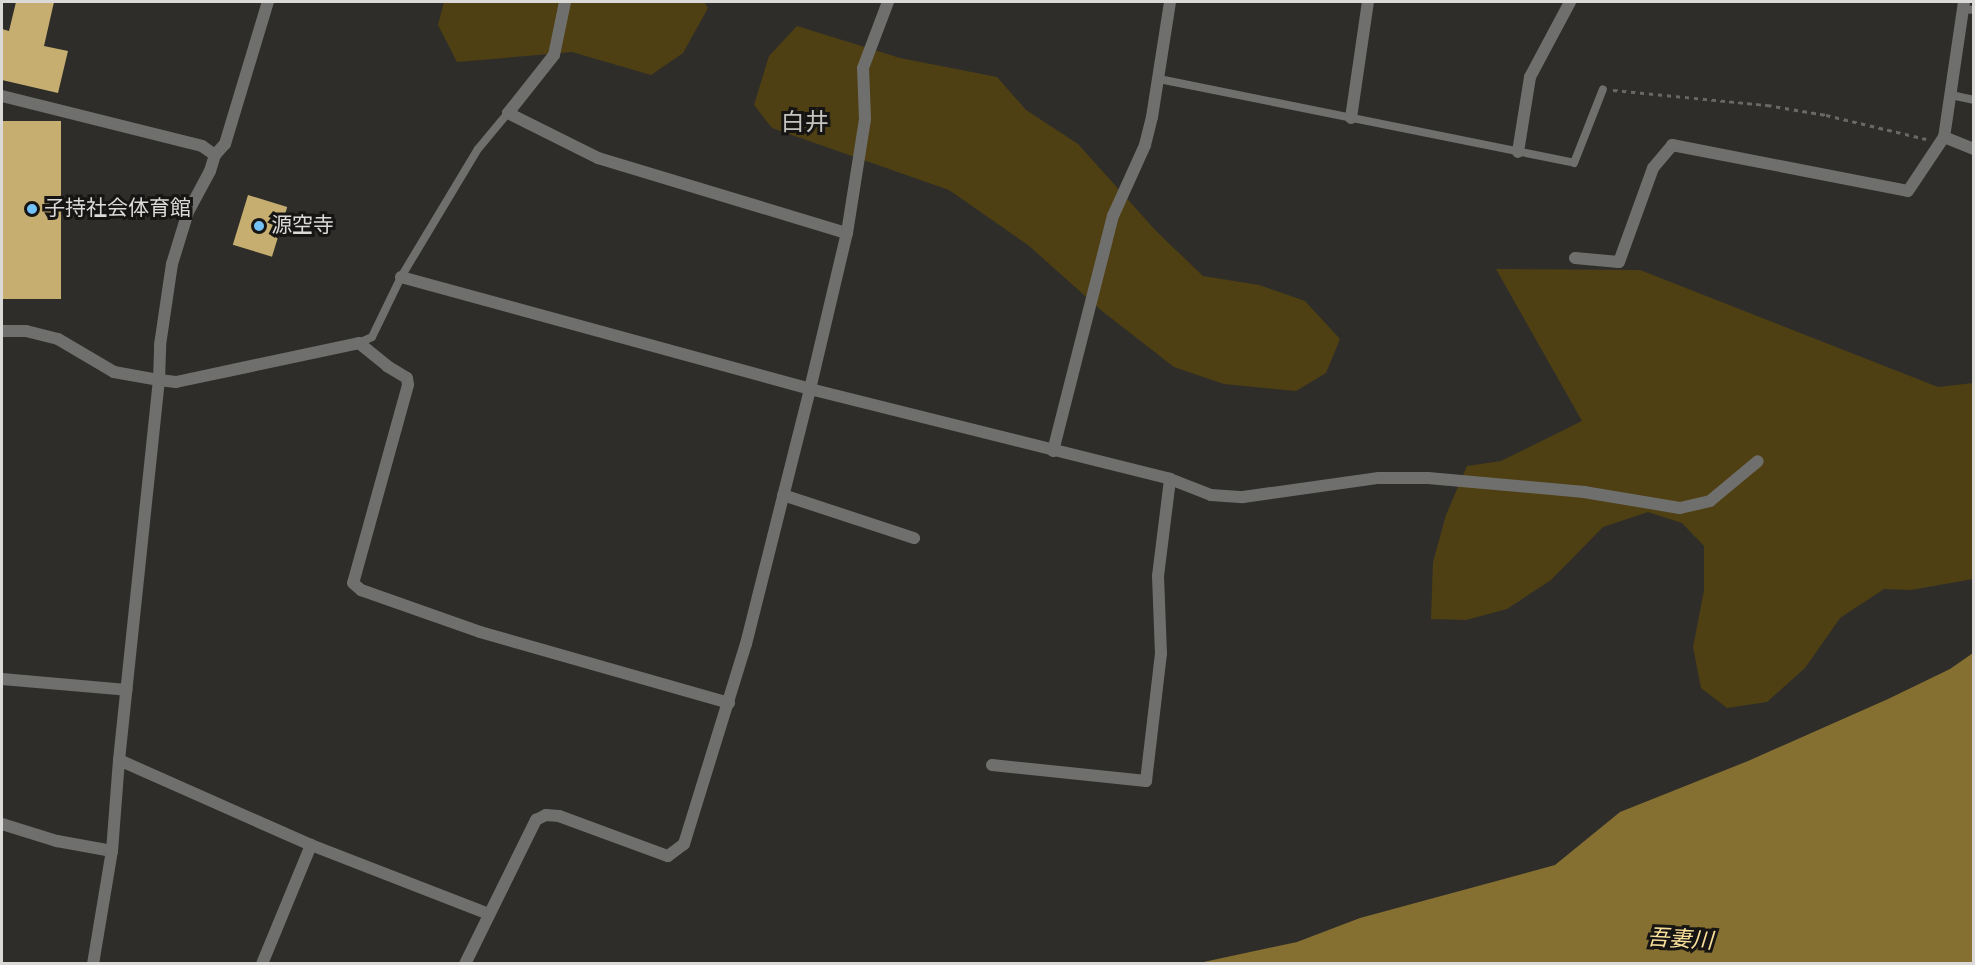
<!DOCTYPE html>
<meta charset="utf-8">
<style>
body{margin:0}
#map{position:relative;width:1975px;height:965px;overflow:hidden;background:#2e2d29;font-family:Spectral,"Noto Sans JP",serif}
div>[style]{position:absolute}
.green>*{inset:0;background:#4f4013}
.water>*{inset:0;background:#856f31}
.building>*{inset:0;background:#c6ae70;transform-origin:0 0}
.path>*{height:3px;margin-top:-1.5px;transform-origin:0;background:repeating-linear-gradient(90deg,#696865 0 4.5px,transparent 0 9px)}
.service>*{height:8px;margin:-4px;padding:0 4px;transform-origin:4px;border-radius:4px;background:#6f6f6d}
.minor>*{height:12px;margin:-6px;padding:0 6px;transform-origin:6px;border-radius:6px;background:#6f6f6d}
.tertiary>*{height:12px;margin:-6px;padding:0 6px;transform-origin:6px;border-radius:6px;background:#6f6f6d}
.dots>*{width:16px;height:16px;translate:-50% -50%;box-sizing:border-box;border:3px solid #161514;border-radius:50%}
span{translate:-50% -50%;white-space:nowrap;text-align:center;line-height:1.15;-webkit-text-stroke:6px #161514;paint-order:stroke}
.poi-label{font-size:21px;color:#dbdad8}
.left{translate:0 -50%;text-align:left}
.water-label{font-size:22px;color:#fae09a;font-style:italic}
.quarter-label{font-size:24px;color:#c6c4c0}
.frame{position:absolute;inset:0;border:3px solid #dbdad8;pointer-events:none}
</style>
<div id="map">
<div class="green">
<i style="clip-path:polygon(444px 2px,704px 2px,708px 8px,683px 53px,651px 75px,572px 52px,457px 62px,438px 25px)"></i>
<i style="clip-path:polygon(797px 26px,900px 58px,997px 77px,1026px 110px,1078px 144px,1156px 231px,1203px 276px,1259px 285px,1305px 301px,1340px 339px,1326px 373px,1296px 391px,1224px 384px,1174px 367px,1102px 311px,1028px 245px,949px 190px,772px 128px,754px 105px,769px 56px)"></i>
<i style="clip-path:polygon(1496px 269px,1640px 270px,1938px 387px,1973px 383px,1973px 579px,1911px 590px,1884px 589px,1840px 618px,1805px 668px,1767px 702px,1727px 708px,1701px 688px,1693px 647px,1704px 591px,1704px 546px,1682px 523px,1648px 512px,1603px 527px,1551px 580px,1507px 609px,1466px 620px,1431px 619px,1433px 562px,1446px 515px,1467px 466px,1501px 461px,1582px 421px)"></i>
</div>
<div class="water">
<i style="clip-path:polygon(1973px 653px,1973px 963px,1199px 963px,1297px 942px,1360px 918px,1555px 865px,1620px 812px,1748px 761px,1888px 699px,1950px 669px)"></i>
</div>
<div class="building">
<i style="clip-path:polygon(16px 2px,54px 2px,44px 46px,68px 51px,58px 93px,2px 80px,2px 29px,9px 31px)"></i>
<i style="left:2px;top:121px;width:59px;height:178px"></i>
<i style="left:248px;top:195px;width:41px;height:52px;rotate:17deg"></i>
</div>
<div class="path">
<i style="left:1613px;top:90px;width:155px;rotate:5.6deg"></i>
<i style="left:1767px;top:105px;width:60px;rotate:9.6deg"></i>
<i style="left:1826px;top:115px;width:103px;rotate:13.5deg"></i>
</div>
<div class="service">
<i style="left:1963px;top:9px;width:11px;rotate:5deg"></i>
<i style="left:1159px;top:79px;width:423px;rotate:11.4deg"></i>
<i style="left:1574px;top:163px;width:79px;rotate:-68.6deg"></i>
<i style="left:1951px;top:95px;width:24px;rotate:12deg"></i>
<i style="left:359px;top:343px;width:14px;rotate:-25deg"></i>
<i style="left:372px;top:337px;width:67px;rotate:-64.2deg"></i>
<i style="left:401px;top:277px;width:149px;rotate:-59deg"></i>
<i style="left:478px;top:149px;width:47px;rotate:-50.2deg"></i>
</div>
<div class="minor">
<i style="left:565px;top:2px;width:54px;rotate:101.7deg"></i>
<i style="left:554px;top:55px;width:74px;rotate:128.4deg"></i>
<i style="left:508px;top:113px;width:101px;rotate:26.6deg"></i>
<i style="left:598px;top:158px;width:260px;rotate:16.8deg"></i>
<i style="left:1964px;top:2px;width:136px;rotate:98.4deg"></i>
<i style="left:1944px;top:137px;width:32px;rotate:22deg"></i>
<i style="left:1351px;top:118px;width:117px;rotate:-81.7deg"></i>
<i style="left:1518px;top:152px;width:76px;rotate:-80.9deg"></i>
<i style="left:1530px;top:77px;width:85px;rotate:-61.9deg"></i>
<i style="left:1575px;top:258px;width:44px;rotate:5.2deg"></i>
<i style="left:1619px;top:262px;width:100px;rotate:-70.1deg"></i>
<i style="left:1653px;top:168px;width:30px;rotate:-50deg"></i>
<i style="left:1672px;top:145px;width:240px;rotate:11deg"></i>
<i style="left:1908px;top:191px;width:65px;rotate:-56.3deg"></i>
<i style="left:401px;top:277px;width:424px;rotate:15.3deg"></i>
<i style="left:810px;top:389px;width:371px;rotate:14deg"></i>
<i style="left:1170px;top:479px;width:44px;rotate:21.3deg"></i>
<i style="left:1211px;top:495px;width:32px;rotate:4deg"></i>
<i style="left:1243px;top:497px;width:137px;rotate:-8deg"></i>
<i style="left:1379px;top:478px;width:49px"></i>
<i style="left:1428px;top:478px;width:157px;rotate:5.1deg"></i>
<i style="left:1584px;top:492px;width:97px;rotate:9.5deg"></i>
<i style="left:1680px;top:508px;width:31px;rotate:-13deg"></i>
<i style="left:1710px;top:501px;width:62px;rotate:-39.8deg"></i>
<i style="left:159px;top:380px;width:17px;rotate:7deg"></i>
<i style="left:176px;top:382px;width:187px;rotate:-12deg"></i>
<i style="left:359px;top:343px;width:36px;rotate:39deg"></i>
<i style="left:387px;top:366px;width:23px;rotate:31deg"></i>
<i style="left:407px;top:378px;width:7px;rotate:82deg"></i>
<i style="left:408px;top:385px;width:205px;rotate:105.5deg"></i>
<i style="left:353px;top:583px;width:11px;rotate:41deg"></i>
<i style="left:361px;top:590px;width:126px;rotate:19.4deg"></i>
<i style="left:480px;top:632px;width:259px;rotate:15.9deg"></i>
<i style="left:1053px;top:451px;width:243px;rotate:-75.7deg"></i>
<i style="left:1113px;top:216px;width:78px;rotate:-65.7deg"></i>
<i style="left:1145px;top:145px;width:29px;rotate:-76deg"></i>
<i style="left:1152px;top:117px;width:116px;rotate:-81.1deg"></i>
<i style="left:783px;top:495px;width:138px;rotate:18.2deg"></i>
<i style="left:2px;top:679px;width:125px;rotate:5deg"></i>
<i style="left:119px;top:760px;width:210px;rotate:23.9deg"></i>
<i style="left:311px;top:845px;width:191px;rotate:21.2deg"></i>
<i style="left:992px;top:765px;width:155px;rotate:5.9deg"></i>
<i style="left:1146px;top:781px;width:128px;rotate:-83.3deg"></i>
<i style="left:1161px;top:654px;width:78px;rotate:-92.2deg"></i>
<i style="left:1158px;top:576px;width:98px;rotate:-82.9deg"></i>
<i style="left:2px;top:824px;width:58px;rotate:17.2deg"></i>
<i style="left:57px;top:841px;width:56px;rotate:10.3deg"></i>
<i style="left:93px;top:964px;width:115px;rotate:-80.5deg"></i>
<i style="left:112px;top:851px;width:91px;rotate:-85.6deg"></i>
<i style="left:119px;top:760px;width:382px;rotate:-84deg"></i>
<i style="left:159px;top:380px;width:35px;rotate:-88deg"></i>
<i style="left:160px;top:345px;width:82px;rotate:-81.6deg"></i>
<i style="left:172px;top:264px;width:54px;rotate:-72.9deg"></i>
<i style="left:188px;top:212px;width:47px;rotate:-61.8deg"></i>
<i style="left:210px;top:171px;width:17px;rotate:-73deg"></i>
<i style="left:215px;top:155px;width:15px;rotate:-48deg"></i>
<i style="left:225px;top:144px;width:148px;rotate:-73.2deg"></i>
<i style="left:262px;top:964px;width:129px;rotate:-67.6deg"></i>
<i style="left:465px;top:964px;width:161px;rotate:-63.8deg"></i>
<i style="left:536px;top:820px;width:11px;rotate:-27deg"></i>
<i style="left:546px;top:815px;width:13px;rotate:4deg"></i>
<i style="left:559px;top:816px;width:116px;rotate:20.2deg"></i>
<i style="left:668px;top:856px;width:20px;rotate:-37deg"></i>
<i style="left:684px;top:844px;width:209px;rotate:-72.8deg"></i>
<i style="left:746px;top:644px;width:263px;rotate:-75.9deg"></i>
<i style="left:810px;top:389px;width:160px;rotate:-76.7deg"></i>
<i style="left:847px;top:233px;width:115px;rotate:-81deg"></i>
<i style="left:865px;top:119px;width:51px;rotate:-92.2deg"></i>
<i style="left:863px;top:68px;width:71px;rotate:-69.3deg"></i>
</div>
<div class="tertiary">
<i style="left:2px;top:96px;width:206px;rotate:14deg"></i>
<i style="left:202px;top:146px;width:16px;rotate:35deg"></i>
<i style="left:2px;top:331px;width:24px"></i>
<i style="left:26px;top:331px;width:33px;rotate:14deg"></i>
<i style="left:58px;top:339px;width:65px;rotate:30.5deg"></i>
<i style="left:114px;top:372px;width:46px;rotate:10.1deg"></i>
</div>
<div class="dots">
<i style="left:32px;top:209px;background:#73c1f5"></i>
<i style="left:259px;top:226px;background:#73c1f5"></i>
</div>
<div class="poi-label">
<span class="left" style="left:44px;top:209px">子持社会体育館</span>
<span class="left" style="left:271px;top:226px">源空寺</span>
</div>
<div class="water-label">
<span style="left:1680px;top:940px;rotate:3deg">吾妻川</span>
</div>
<div class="quarter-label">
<span style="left:805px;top:124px">白井</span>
</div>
<div class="frame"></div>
</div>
